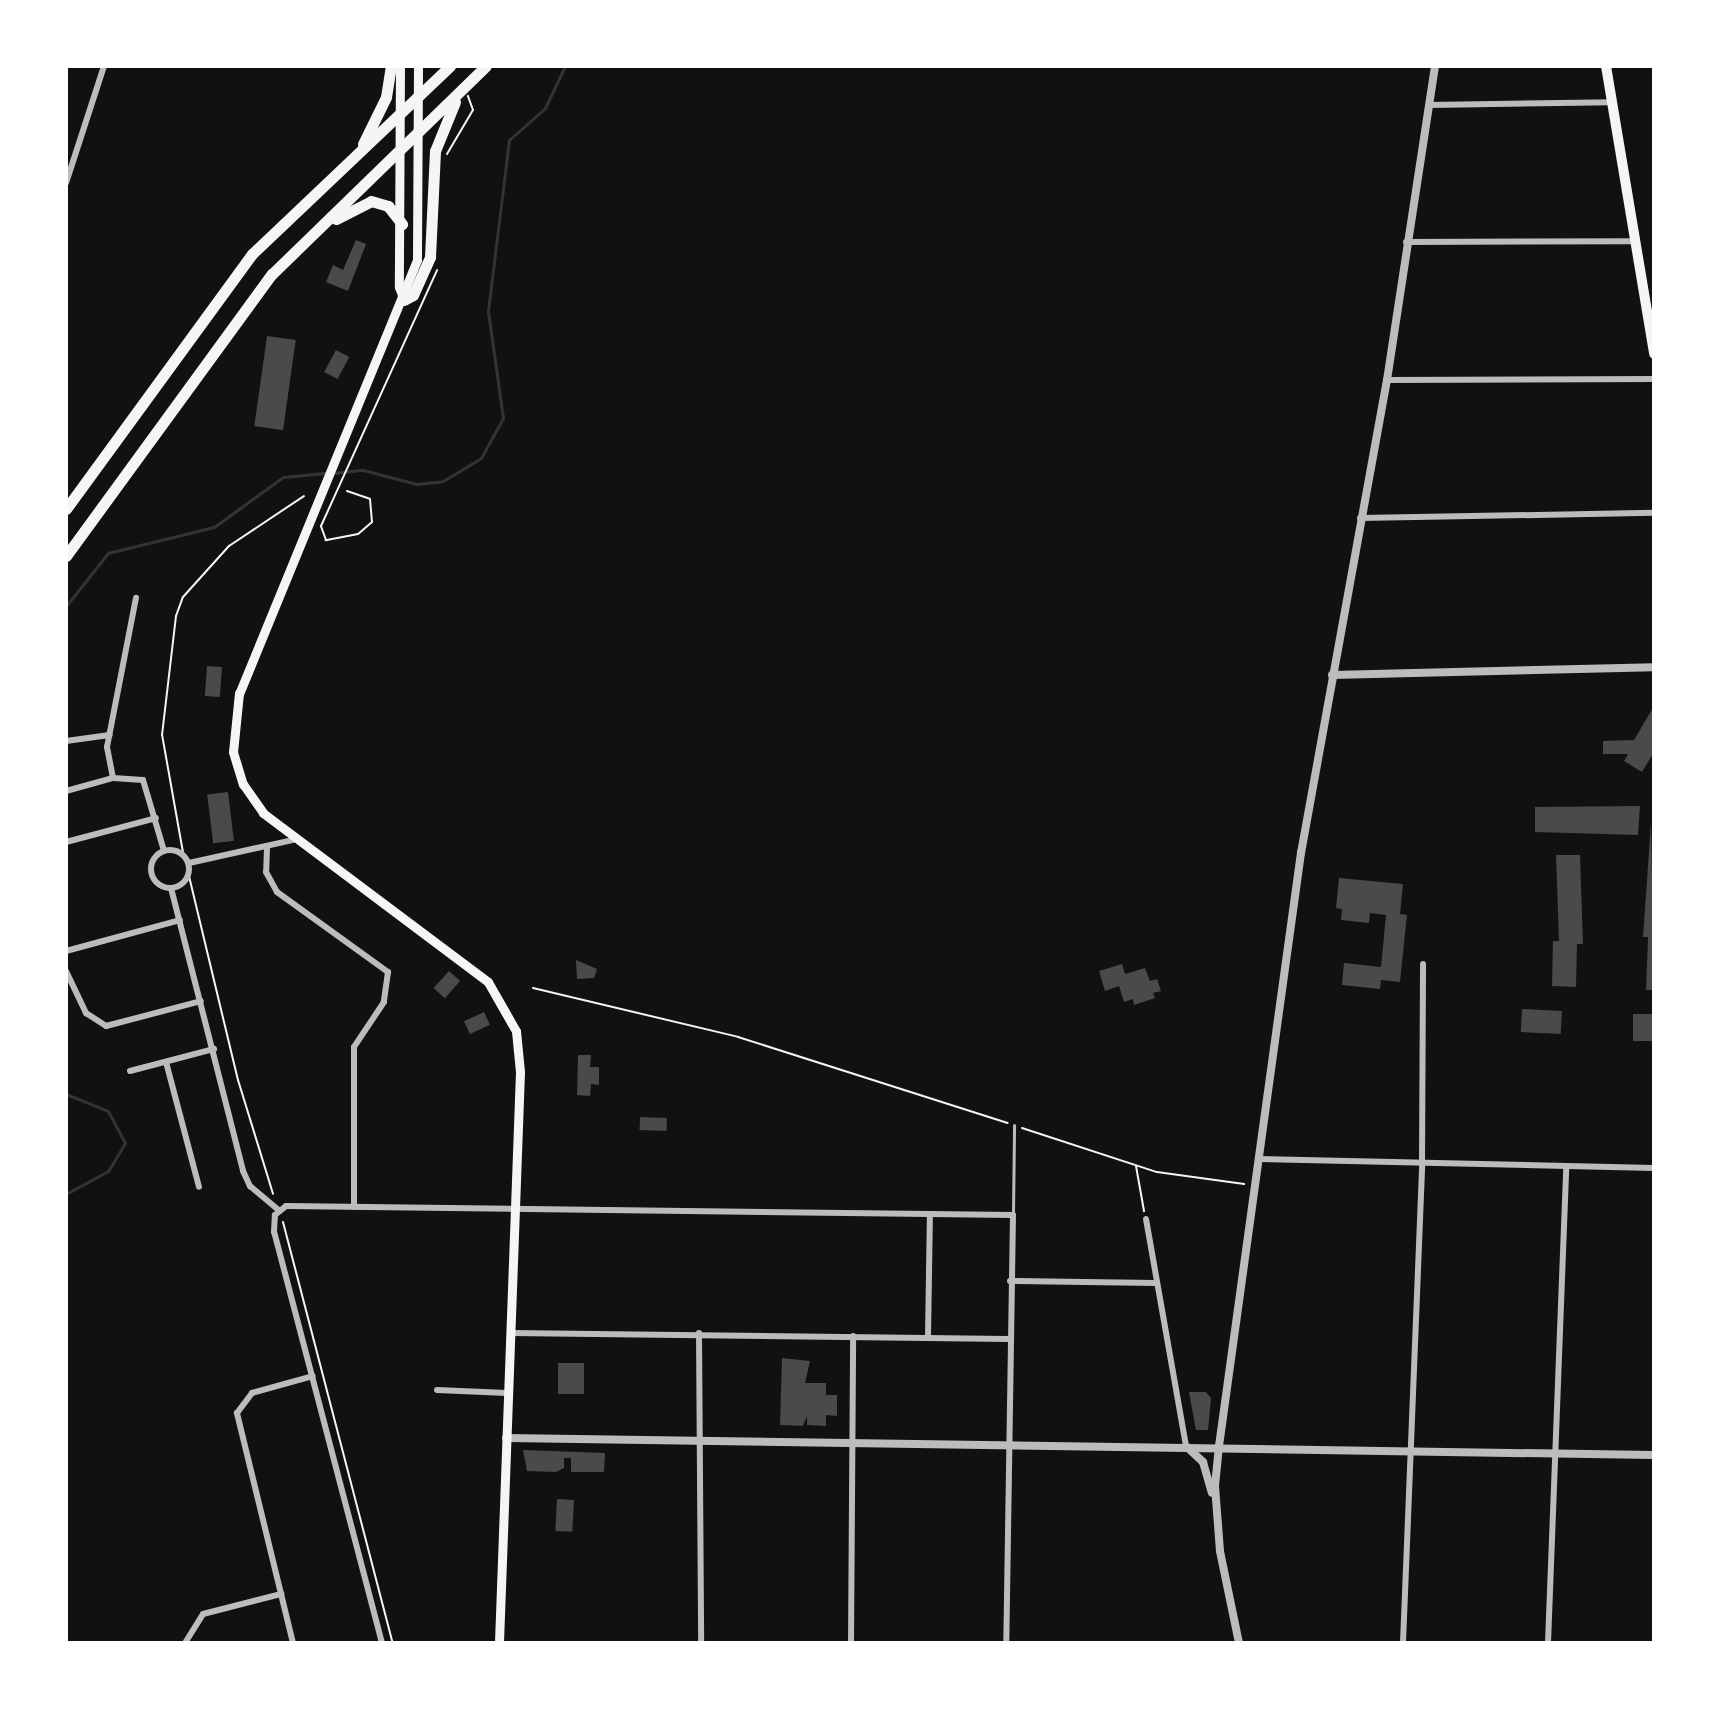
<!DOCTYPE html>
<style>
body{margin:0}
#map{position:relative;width:1720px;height:1709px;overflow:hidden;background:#111;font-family:"Varela Round",sans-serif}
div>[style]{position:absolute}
.stream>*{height:3px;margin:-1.5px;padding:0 1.5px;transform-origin:1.5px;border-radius:1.5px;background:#333}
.building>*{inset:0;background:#4a4a4a;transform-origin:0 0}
.path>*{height:2px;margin:-1px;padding:0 1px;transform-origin:1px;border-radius:1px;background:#f5f5f5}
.service>*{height:3px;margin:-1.5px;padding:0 1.5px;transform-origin:1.5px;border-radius:1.5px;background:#bcbcbc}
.minor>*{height:6px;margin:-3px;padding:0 3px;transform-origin:3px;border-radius:3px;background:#bcbcbc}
.minor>.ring{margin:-3px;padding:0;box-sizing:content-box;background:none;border:6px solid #bcbcbc;border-radius:50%}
.tertiary>*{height:8px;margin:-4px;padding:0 4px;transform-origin:4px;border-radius:4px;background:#bcbcbc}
.secondary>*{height:9px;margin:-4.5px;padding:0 4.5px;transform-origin:4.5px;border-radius:4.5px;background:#f5f5f5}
.primary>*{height:10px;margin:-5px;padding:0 5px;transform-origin:5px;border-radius:5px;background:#f5f5f5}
.trunk>*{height:11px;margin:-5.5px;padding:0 5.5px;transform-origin:5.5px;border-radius:5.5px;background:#f5f5f5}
span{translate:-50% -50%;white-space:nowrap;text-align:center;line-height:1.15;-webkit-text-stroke:8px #fff;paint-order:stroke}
.frame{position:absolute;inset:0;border:68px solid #fff;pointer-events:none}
</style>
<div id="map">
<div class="stream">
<i style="left:333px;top:473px;width:30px;rotate:-6deg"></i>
<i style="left:363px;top:470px;width:55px;rotate:14.8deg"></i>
<i style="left:416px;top:484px;width:27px;rotate:-6deg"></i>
<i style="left:443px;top:481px;width:44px;rotate:-31.2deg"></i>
<i style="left:481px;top:458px;width:46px;rotate:-61.2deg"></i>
<i style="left:503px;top:418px;width:108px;rotate:-98deg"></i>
<i style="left:488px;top:311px;width:172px;rotate:-83deg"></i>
<i style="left:509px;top:140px;width:48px;rotate:-41.6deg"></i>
<i style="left:545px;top:108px;width:47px;rotate:-64.5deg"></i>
<i style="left:66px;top:606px;width:68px;rotate:-51.6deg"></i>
<i style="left:108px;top:553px;width:109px;rotate:-13.8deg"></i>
<i style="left:214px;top:527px;width:85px;rotate:-35.9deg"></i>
<i style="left:283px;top:477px;width:42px;rotate:-5.4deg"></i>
<i style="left:66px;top:1094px;width:45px;rotate:22deg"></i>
<i style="left:108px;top:1111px;width:36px;rotate:62deg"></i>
<i style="left:125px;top:1143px;width:33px;rotate:121deg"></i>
<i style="left:108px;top:1171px;width:48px;rotate:151.3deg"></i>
</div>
<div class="building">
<i style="clip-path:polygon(356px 240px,366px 244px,348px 291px,326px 282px,333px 265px,343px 270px)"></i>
<i style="left:267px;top:336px;width:29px;height:91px;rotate:8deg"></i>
<i style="left:336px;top:350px;width:15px;height:25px;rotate:28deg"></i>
<i style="left:207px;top:666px;width:15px;height:30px;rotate:4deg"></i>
<i style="clip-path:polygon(1654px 706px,1654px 752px,1642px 772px,1624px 761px,1628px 754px,1603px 754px,1603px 741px,1634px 740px)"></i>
<i style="left:228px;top:792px;width:49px;height:21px;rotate:83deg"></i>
<i style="clip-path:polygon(1640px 806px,1638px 835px,1535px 832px,1535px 807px)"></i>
<i style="clip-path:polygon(1651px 823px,1654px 990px,1646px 990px,1648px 937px,1643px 937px)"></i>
<i style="clip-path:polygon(1556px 855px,1580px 855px,1583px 944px,1577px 944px,1576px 987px,1552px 986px,1553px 941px,1559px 941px)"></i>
<i style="clip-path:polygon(1339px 878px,1403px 884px,1400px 914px,1407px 915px,1400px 982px,1381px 980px,1380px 989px,1342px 985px,1344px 963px,1381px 967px,1386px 915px,1370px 913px,1369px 923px,1341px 920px,1342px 909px,1336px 908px)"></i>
<i style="clip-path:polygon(576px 960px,597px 969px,594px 978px,577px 979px)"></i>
<i style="clip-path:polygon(1122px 964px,1125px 974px,1145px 968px,1150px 981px,1157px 979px,1161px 991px,1153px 993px,1155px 998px,1134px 1005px,1133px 999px,1124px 1002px,1119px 986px,1105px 991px,1099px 971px)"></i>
<i style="left:449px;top:971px;width:15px;height:23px;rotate:42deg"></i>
<i style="left:1522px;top:1009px;width:40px;height:23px;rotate:3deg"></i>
<i style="left:484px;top:1012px;width:14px;height:22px;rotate:65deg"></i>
<i style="left:1633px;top:1014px;width:21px;height:27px"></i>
<i style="clip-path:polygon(578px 1055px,591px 1055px,590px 1067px,599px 1067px,599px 1085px,591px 1084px,590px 1096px,577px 1095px)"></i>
<i style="left:640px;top:1117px;width:27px;height:13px;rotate:2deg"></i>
<i style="clip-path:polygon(782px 1358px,810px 1361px,805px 1383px,826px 1383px,826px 1395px,837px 1395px,837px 1416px,826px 1415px,826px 1426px,807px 1425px,807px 1416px,803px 1426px,780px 1425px)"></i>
<i style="left:558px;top:1363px;width:26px;height:31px"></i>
<i style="clip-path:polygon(1189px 1392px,1206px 1392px,1211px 1398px,1208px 1430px,1196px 1430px)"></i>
<i style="clip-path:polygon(523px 1450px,605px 1453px,604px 1472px,571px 1472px,571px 1458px,564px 1458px,564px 1468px,556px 1472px,527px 1471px)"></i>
<i style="left:557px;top:1499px;width:17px;height:32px;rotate:3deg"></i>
</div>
<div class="path">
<i style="left:447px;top:154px;width:51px;rotate:-59.4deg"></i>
<i style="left:473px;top:110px;width:15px;rotate:-110deg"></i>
<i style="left:347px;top:491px;width:24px;rotate:19deg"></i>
<i style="left:370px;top:499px;width:23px;rotate:85deg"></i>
<i style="left:372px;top:522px;width:18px;rotate:139deg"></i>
<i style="left:358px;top:534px;width:33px;rotate:169deg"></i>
<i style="left:326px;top:540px;width:15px;rotate:-110deg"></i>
<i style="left:321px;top:526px;width:281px;rotate:-65.6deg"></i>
<i style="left:184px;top:858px;width:125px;rotate:-100.1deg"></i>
<i style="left:162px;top:735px;width:120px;rotate:-83.3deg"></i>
<i style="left:176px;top:616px;width:20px;rotate:-70deg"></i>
<i style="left:183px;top:597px;width:69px;rotate:-48deg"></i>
<i style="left:229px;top:546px;width:90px;rotate:-33.7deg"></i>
<i style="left:188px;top:872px;width:214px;rotate:76.5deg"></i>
<i style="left:238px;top:1080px;width:119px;rotate:72.9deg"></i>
<i style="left:533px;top:988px;width:211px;rotate:13.4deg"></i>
<i style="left:738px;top:1037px;width:283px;rotate:17.7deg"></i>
<i style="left:1022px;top:1128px;width:142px;rotate:18.1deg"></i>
<i style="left:1157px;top:1172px;width:88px;rotate:7.9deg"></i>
<i style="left:1136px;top:1166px;width:46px;rotate:79.9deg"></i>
<i style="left:283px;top:1222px;width:435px;rotate:75.4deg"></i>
</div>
<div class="service">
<i style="left:1013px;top:1213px;width:88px;rotate:-89.3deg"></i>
</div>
<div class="minor">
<i style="left:1429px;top:105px;width:183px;rotate:-0.9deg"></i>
<i style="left:66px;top:183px;width:123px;rotate:-72deg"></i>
<i style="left:1406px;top:242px;width:230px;rotate:-0.2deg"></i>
<i style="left:1387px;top:380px;width:267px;rotate:-0.2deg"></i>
<i style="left:1360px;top:518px;width:294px;rotate:-1deg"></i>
<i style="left:66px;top:741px;width:44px;rotate:-7.8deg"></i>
<i style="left:113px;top:778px;width:32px;rotate:-101deg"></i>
<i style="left:107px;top:747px;width:152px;rotate:-79deg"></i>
<i style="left:66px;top:791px;width:49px;rotate:-15.5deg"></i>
<i style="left:113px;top:778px;width:30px;rotate:4deg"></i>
<i style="left:143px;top:780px;width:74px;rotate:73.5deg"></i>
<i style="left:66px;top:842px;width:93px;rotate:-14.9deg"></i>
<i style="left:267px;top:848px;width:24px;rotate:92deg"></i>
<i style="left:266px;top:872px;width:23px;rotate:61deg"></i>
<i style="left:277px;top:892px;width:137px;rotate:35.8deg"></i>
<i style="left:388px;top:972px;width:30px;rotate:98deg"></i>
<i style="left:384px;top:1002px;width:54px;rotate:123.7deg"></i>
<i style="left:354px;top:1047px;width:160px;rotate:90deg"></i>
<i class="ring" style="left:151px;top:850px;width:32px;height:32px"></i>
<i style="left:189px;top:863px;width:107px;rotate:-12.5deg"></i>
<i style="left:171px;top:888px;width:292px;rotate:75.7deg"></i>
<i style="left:243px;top:1171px;width:17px;rotate:65deg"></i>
<i style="left:250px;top:1186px;width:38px;rotate:40deg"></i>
<i style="left:66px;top:951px;width:118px;rotate:-15.2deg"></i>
<i style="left:66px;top:971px;width:47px;rotate:64.5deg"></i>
<i style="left:86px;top:1013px;width:24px;rotate:33deg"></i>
<i style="left:106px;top:1026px;width:98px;rotate:-14.7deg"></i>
<i style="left:166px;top:1062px;width:129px;rotate:75.2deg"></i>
<i style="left:130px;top:1071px;width:87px;rotate:-14.7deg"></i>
<i style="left:1258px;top:1159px;width:396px;rotate:1.3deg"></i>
<i style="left:1146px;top:1219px;width:230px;rotate:80deg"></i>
<i style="left:1010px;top:1281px;width:145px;rotate:0.8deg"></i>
<i style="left:510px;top:1333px;width:498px;rotate:0.7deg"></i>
<i style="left:699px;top:1333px;width:310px;rotate:89.6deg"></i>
<i style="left:928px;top:1337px;width:123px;rotate:-89.1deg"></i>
<i style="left:437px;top:1390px;width:70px;rotate:2.5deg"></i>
<i style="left:185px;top:1643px;width:34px;rotate:-58deg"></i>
<i style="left:203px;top:1614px;width:81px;rotate:-14.4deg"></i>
<i style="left:293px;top:1643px;width:237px;rotate:-103.7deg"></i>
<i style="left:237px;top:1413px;width:25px;rotate:-53deg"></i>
<i style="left:252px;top:1393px;width:63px;rotate:-15.6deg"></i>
<i style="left:382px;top:1643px;width:425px;rotate:-104.7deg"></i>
<i style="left:274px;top:1232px;width:17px;rotate:-87deg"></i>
<i style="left:275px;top:1215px;width:14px;rotate:-39deg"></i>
<i style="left:286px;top:1206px;width:727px;rotate:0.71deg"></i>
<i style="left:1013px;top:1215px;width:428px;rotate:90.9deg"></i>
<i style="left:851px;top:1643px;width:307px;rotate:-89.6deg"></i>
<i style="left:1403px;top:1643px;width:481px;rotate:-87.7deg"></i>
<i style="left:1422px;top:1162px;width:198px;rotate:-89.7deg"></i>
<i style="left:1548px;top:1643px;width:477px;rotate:-87.8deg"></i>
</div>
<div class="tertiary">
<i style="left:1332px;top:675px;width:322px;rotate:-1.4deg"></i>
<i style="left:506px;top:1438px;width:1148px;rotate:0.85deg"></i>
<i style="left:1187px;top:1447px;width:22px;rotate:43deg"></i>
<i style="left:1203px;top:1462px;width:32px;rotate:74deg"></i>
<i style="left:1239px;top:1643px;width:94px;rotate:-101.7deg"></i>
<i style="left:1220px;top:1551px;width:65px;rotate:-94.4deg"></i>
<i style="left:1215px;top:1486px;width:40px;rotate:-84.3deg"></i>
<i style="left:1219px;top:1446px;width:599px;rotate:-82.13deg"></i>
<i style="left:1301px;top:853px;width:481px;rotate:-79.7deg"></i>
<i style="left:1387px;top:380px;width:318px;rotate:-81.3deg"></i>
</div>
<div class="secondary">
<i style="left:400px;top:66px;width:221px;rotate:90.3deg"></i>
<i style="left:399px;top:287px;width:14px;rotate:69deg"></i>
<i style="left:418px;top:66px;width:194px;rotate:90.3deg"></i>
<i style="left:417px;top:260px;width:468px;rotate:112.3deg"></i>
<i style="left:239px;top:693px;width:59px;rotate:95.8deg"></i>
<i style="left:233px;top:752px;width:34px;rotate:73deg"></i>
<i style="left:243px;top:784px;width:35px;rotate:55deg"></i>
<i style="left:263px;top:813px;width:281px;rotate:36.9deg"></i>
<i style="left:488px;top:982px;width:56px;rotate:60.3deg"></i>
<i style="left:516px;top:1031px;width:41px;rotate:84.4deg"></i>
<i style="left:520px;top:1072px;width:571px;rotate:92.11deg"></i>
</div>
<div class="primary">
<i style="left:1606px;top:66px;width:292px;rotate:80.5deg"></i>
</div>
<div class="trunk">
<i style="left:363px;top:144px;width:52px;rotate:-63.9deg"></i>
<i style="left:386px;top:97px;width:31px;rotate:-81deg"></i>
<i style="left:336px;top:219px;width:39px;rotate:-27deg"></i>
<i style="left:371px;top:201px;width:18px;rotate:16deg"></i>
<i style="left:388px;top:206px;width:23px;rotate:52deg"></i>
<i style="left:404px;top:300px;width:10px;rotate:-29deg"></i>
<i style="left:413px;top:295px;width:42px;rotate:-65.9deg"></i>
<i style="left:430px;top:257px;width:106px;rotate:-87.3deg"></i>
<i style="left:435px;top:151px;width:53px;rotate:-67.8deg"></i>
<i style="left:66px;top:509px;width:316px;rotate:-53.9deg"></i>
<i style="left:252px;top:254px;width:273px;rotate:-43.5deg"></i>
<i style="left:66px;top:556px;width:349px;rotate:-53.9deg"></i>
<i style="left:272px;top:274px;width:298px;rotate:-44.2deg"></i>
</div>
<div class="frame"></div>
</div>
